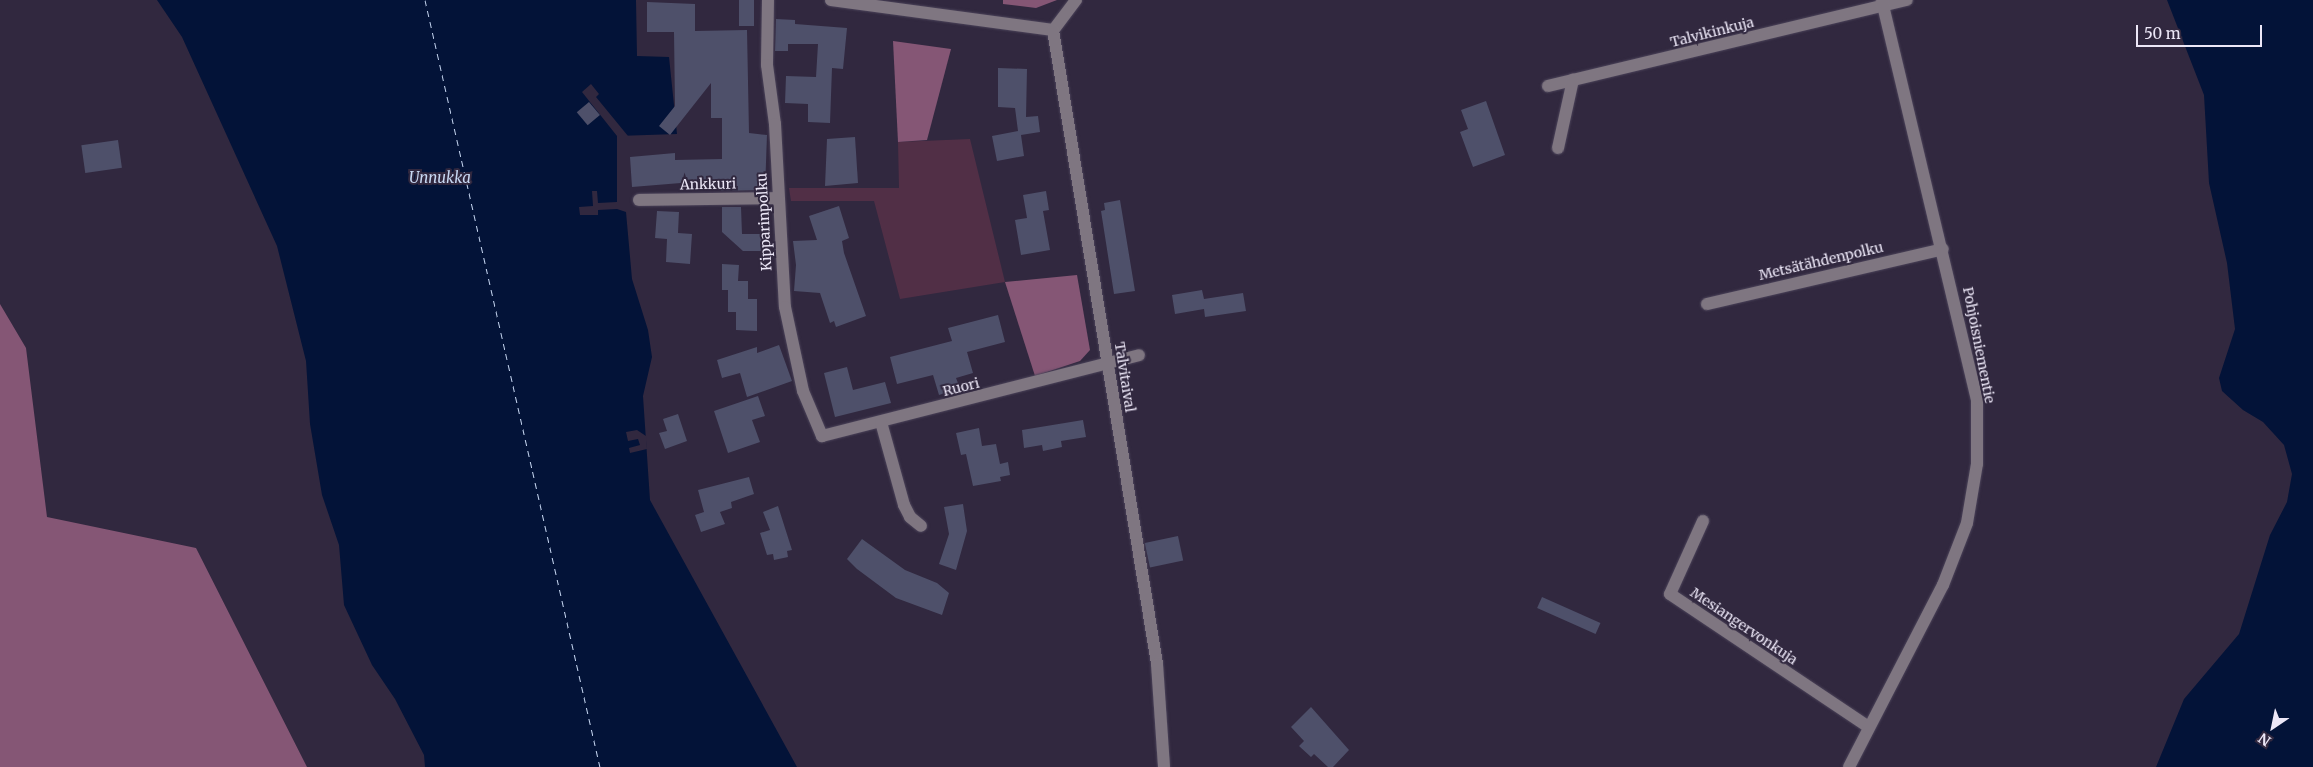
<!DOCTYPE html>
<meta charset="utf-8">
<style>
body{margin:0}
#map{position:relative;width:2313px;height:767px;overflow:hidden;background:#31283f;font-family:Merriweather,serif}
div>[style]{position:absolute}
.green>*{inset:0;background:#512f46}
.forest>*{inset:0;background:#855675}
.water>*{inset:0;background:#031338}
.pier>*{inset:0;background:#31283f}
.ferry>*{height:1px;margin-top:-0.5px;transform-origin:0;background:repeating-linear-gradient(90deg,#c8d8f3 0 6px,transparent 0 11px)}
.building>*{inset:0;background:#4e506a;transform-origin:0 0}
.roads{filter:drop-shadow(0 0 1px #4b4359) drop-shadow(0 0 1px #4b4359)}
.minor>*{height:12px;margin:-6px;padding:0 6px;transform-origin:6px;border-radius:6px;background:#7f7681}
span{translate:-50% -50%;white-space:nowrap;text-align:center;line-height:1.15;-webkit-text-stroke:4px #31283f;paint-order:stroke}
.street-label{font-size:14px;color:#ece7f7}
.water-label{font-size:15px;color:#c8d8f3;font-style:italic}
.north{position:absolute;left:2248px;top:702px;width:50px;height:50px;-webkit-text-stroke:4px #31283f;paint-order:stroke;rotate:214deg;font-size:14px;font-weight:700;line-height:20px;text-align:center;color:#ece7f7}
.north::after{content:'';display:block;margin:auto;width:18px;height:22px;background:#ece7f7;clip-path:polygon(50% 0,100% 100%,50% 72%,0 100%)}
.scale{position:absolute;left:2136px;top:25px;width:126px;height:22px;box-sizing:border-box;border:2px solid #ece7f7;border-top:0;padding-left:6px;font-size:15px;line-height:18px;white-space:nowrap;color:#ece7f7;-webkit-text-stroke:4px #31283f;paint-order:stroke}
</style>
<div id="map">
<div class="green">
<i style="clip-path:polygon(970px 139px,1005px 282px,900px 299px,874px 201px,791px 201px,789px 188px,899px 188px,898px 142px)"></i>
</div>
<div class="forest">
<i style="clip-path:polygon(1003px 0,1057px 0,1036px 8px,1003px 4px)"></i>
<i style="clip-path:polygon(893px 41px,951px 49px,927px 140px,898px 142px)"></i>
<i style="clip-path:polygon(1077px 275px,1090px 350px,1080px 361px,1035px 376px,1005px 282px)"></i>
<i style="clip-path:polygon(0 304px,26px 348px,47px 517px,196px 548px,307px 767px,0 767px)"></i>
</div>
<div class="water">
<i style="clip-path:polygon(157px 0,636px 0,637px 56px,669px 57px,677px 134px,617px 136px,617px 209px,626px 212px,632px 279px,648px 330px,652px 357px,643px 396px,650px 500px,797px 767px,425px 767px,424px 755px,395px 699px,372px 665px,344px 605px,339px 545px,322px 495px,310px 424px,306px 361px,277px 246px,182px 37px)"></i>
<i style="clip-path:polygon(2167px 0,2313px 0,2313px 767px,2156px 767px,2184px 699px,2239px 634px,2270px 535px,2287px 502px,2292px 474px,2284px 445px,2263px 422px,2243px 410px,2222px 391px,2219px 378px,2235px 329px,2227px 263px,2209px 183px,2204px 95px)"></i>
</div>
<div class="pier">
<i style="clip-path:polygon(591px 84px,599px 94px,596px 97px,628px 136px,617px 136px,582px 92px)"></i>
<i style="clip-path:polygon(592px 191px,597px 191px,598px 203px,617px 202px,617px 209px,598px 210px,598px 215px,580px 215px,579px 207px,593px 206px)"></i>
<i style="clip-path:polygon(637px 430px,646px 436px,647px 449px,630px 453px,629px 448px,640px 445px,638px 439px,628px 441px,626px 432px)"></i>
</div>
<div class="ferry">
<i style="left:425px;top:0;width:787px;rotate:77.15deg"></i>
</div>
<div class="building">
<i style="left:739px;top:0;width:15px;height:26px"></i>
<i style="clip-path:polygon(647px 2px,695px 4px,695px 31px,747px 30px,749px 133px,767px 135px,765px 190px,721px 191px,721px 186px,693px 186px,693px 182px,632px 187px,630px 157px,675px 153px,675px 160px,722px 159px,722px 118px,711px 118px,711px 83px,670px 135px,659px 126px,675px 106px,674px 32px,647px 32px)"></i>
<i style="clip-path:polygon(776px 19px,795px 20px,795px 24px,847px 28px,843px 69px,832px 68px,830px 123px,808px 122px,808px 104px,785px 103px,786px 76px,816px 77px,818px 44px,788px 44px,788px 51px,775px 51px)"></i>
<i style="clip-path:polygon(998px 68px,1027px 69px,1026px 117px,1038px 116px,1040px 132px,1021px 135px,1024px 156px,997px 161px,992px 136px,1018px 131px,1015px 108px,998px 107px)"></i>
<i style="clip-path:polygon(1486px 101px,1505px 155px,1473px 167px,1460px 132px,1468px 129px,1461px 110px)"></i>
<i style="left:589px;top:102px;width:17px;height:16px;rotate:50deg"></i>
<i style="clip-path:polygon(855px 137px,858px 183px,825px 186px,827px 139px)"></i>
<i style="left:118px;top:140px;width:28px;height:37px;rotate:82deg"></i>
<i style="clip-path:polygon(1046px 191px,1049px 210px,1043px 211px,1050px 250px,1021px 255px,1015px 220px,1027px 218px,1023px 195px)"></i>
<i style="clip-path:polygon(1120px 200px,1135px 291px,1114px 294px,1101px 211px,1105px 210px,1104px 203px)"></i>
<i style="clip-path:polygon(839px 206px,849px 238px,842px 241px,844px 253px,866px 316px,836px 327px,834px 321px,830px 323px,820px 293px,794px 291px,796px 265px,793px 241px,817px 240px,809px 216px)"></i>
<i style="clip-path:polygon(722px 207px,741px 207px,742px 234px,767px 234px,767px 251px,743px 251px,722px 232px)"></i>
<i style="clip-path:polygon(657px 211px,679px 212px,678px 233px,692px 234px,690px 264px,666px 262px,667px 239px,655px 238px)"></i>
<i style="clip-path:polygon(722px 264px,739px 265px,738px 281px,748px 281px,748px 299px,757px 299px,757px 331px,736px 330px,736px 312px,728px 312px,728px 290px,722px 290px)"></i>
<i style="clip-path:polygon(1202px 290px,1204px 299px,1243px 293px,1246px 311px,1205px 317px,1204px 309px,1175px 314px,1172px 295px)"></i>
<i style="clip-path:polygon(998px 315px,1005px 342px,967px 352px,973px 373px,956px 378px,960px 388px,939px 395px,933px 375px,897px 384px,890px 357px,952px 341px,948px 328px)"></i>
<i style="clip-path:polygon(779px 345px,792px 381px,747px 397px,740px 373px,722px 378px,717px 360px,757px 347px,757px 353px)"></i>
<i style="clip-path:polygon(847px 367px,853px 390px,885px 382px,891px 403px,835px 417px,824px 373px)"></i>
<i style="clip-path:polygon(758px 396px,765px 416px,752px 420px,760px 442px,728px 453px,714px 411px)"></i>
<i style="clip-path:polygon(678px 414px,687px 441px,665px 449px,659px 433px,667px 431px,663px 419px)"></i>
<i style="clip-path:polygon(1083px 420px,1086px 437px,1061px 441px,1062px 447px,1043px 451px,1042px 445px,1024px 448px,1022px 430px)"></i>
<i style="clip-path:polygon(979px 428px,982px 446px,996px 444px,1000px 464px,1008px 462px,1010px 475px,1000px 477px,1001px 481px,973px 486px,966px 454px,961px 455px,956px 433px)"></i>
<i style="clip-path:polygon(749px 477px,754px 494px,731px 502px,732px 508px,720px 512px,725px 524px,701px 532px,695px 515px,704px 512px,698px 490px)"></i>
<i style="clip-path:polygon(963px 504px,967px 531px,956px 570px,939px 564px,949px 534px,944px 507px)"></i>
<i style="clip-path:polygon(778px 506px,792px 550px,787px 551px,788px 557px,774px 560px,773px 554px,767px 555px,760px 533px,770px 530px,763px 512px)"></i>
<i style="left:1178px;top:536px;width:25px;height:34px;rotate:78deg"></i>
<i style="clip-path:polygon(862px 539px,905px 570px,937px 583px,949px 593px,942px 615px,896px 598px,857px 569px,847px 559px)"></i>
<i style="left:1542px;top:597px;width:64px;height:12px;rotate:24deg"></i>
<i style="clip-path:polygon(1311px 707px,1349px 750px,1333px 767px,1328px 767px,1314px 754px,1311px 757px,1299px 746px,1304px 741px,1291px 727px)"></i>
</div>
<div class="roads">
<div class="minor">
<i style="left:768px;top:0;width:65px;rotate:90.9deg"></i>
<i style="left:767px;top:65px;width:60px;rotate:82.3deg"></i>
<i style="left:775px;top:124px;width:183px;rotate:86.9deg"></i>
<i style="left:785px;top:307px;width:86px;rotate:77.9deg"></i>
<i style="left:803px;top:391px;width:49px;rotate:67.1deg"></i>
<i style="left:822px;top:436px;width:327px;rotate:-14.3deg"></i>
<i style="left:831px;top:0;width:224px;rotate:7.7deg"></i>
<i style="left:1076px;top:0;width:38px;rotate:127deg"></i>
<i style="left:1053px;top:30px;width:642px;rotate:80.68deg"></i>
<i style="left:1157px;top:664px;width:103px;rotate:86.1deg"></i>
<i style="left:1548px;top:86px;width:369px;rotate:-13.5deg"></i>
<i style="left:1558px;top:148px;width:70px;rotate:-77.6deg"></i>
<i style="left:639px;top:200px;width:139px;rotate:-0.8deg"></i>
<i style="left:1707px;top:304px;width:242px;rotate:-13.1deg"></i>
<i style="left:881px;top:422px;width:86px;rotate:74.5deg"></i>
<i style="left:904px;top:505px;width:13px;rotate:63deg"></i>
<i style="left:910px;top:517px;width:14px;rotate:39deg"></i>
<i style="left:1703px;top:521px;width:80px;rotate:114.3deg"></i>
<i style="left:1670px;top:594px;width:239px;rotate:33.8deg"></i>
<i style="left:1849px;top:767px;width:205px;rotate:-62.7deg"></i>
<i style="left:1943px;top:585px;width:66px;rotate:-68.8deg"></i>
<i style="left:1967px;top:523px;width:60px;rotate:-80.4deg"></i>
<i style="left:1977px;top:464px;width:64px;rotate:-90deg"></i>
<i style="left:1977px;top:400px;width:411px;rotate:-103.4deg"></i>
</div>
</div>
<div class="street-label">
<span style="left:1712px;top:32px;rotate:-14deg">Talvikinkuja</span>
<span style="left:708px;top:184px;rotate:-1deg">Ankkuri</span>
<span style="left:764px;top:222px;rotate:-93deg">Kipparinpolku</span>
<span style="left:1821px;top:261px;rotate:-13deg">Metsätähdenpolku</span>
<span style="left:1979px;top:345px;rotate:79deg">Pohjoisniementie</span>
<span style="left:1125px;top:377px;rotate:81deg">Talvitaival</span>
<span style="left:961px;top:387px;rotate:-14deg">Ruori</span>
<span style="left:1744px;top:626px;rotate:34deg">Mesiangervonkuja</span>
</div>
<div class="water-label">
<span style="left:440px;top:178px">Unnukka</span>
</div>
<div class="north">N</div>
<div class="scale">50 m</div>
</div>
